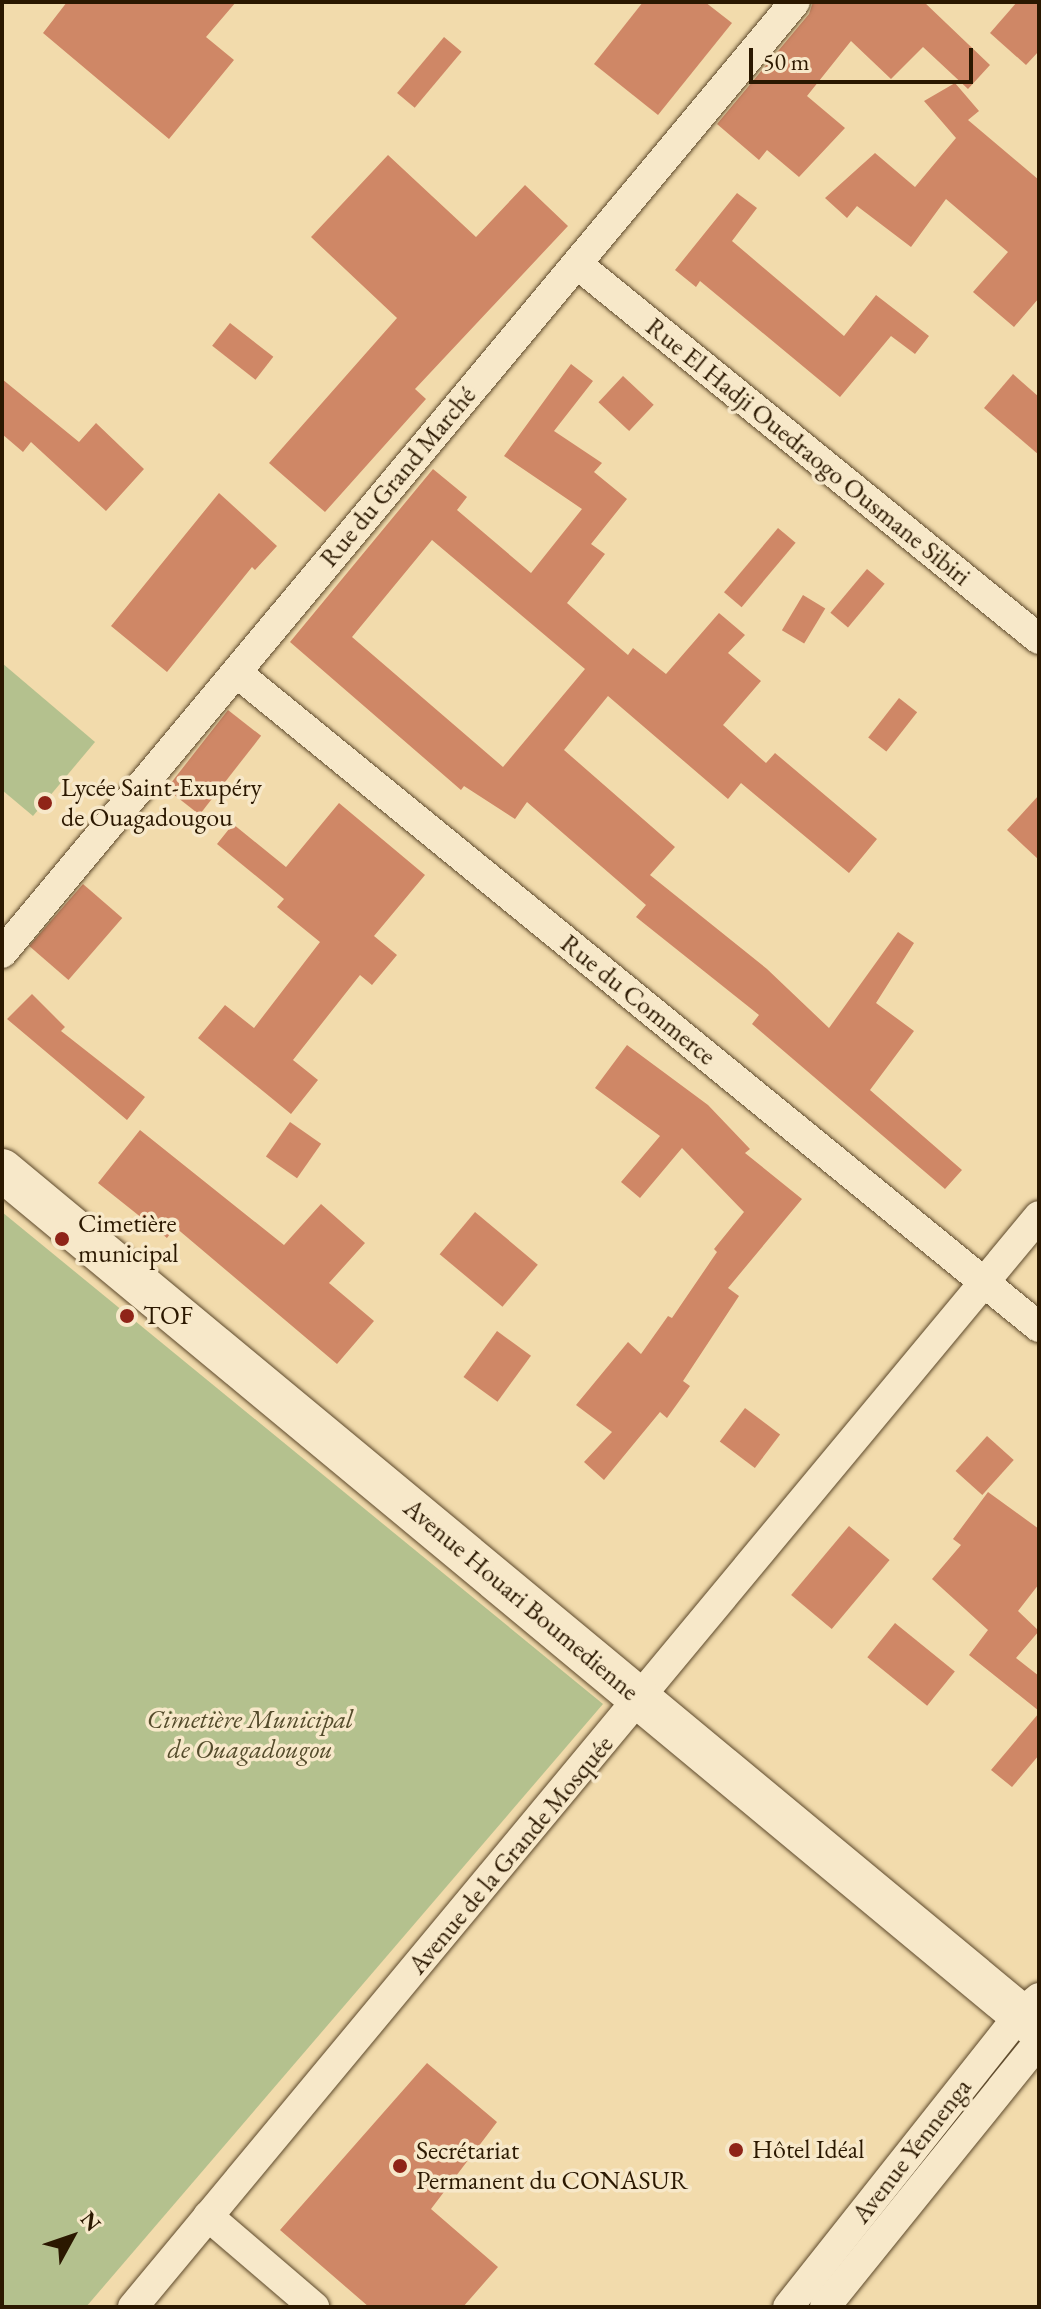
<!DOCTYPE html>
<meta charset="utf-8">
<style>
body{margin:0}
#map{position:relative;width:1041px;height:2309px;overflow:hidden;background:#f2dbac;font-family:"EB Garamond",serif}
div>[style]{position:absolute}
.green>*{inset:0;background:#b4c18e}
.building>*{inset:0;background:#cf8766;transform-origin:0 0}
.roads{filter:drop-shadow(0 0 2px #5d492b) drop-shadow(0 0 2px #5d492b)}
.street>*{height:30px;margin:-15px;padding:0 15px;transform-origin:15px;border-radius:15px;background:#f7e8c9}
.secondary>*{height:42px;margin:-21px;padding:0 21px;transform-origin:21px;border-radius:21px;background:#f7e8c9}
.dots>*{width:22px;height:22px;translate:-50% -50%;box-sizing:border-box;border:4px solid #f7e8c9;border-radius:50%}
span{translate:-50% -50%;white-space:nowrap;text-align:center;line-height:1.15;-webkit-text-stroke:7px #f7e8c9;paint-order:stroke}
.street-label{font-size:26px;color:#2b1800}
.poi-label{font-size:26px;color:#2b1800}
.left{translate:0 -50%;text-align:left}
.park-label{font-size:26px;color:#544b2b;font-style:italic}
.frame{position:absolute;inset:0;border:4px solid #2b1800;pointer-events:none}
.north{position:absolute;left:32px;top:2197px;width:80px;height:80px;-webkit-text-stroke:6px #f7e8c9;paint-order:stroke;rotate:50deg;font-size:22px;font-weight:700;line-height:32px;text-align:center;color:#2b1800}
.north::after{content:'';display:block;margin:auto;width:28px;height:36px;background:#2b1800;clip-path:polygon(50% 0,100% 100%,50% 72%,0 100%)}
.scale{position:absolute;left:749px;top:48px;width:224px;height:36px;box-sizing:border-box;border:4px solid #2b1800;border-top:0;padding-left:10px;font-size:24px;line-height:28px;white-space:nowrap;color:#2b1800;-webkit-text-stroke:6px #f7e8c9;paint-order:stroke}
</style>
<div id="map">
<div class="green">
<i style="clip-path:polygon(2px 663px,95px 742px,33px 816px,2px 790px)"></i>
<i style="clip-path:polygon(2px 1212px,603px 1704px,86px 2307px,2px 2307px)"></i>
</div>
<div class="building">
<i style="clip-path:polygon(67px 2px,236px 2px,206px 37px,234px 60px,169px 139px,43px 33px)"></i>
<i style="clip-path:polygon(643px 2px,705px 2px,732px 23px,658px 115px,594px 64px)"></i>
<i style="clip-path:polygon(813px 2px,924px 2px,990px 65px,968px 89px,923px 47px,891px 79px,851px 41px,807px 96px,845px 128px,799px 177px,767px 150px,759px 160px,717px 124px,809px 14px)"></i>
<i style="clip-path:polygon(1017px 2px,1039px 2px,1039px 51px,1026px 65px,990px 33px)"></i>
<i style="left:444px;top:37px;width:23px;height:73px;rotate:40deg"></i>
<i style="clip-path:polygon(955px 83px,979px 111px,968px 120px,1039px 180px,1039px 298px,1014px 327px,973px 292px,1008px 252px,946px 199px,911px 247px,857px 206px,847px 218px,825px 198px,875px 153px,915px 187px,956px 138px,924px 101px)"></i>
<i style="clip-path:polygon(388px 155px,476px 237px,525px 185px,568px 226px,415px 389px,426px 399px,325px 512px,269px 463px,397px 318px,311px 237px)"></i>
<i style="clip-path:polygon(737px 193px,757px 208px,732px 241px,844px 336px,876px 295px,929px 336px,915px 354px,891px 336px,840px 397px,700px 281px,696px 287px,675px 270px)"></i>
<i style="left:230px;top:323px;width:55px;height:29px;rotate:38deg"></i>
<i style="clip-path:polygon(evenodd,571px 364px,593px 381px,554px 431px,602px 463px,594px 472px,627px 499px,591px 544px,605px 554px,567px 603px,628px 655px,633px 648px,666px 674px,719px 613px,745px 635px,728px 653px,761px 681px,723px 725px,766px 763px,775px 753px,877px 839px,849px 873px,741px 783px,728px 799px,608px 696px,564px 750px,675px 847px,650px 875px,767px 969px,829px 1028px,898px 932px,914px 943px,876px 1003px,914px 1031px,870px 1090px,962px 1170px,945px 1189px,752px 1024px,759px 1015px,636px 917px,646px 905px,527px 802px,515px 819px,464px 786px,461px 790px,290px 642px,433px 469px,467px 497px,457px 510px,531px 573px,582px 509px,504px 456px,571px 364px,432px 540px,585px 669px,503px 767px,352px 637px,432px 540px)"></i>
<i style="clip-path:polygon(1013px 374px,1039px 397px,1039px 455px,984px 408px)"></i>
<i style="left:623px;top:376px;width:42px;height:36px;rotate:43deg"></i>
<i style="clip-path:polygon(2px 379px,79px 442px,96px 423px,144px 469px,106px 511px,31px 442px,23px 452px,2px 434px)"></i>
<i style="clip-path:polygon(219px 493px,277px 546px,255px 570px,252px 567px,167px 672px,111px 626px)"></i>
<i style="left:778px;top:528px;width:23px;height:84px;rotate:40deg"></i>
<i style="left:867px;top:569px;width:23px;height:57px;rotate:40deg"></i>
<i style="left:803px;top:595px;width:26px;height:41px;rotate:31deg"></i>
<i style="left:899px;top:698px;width:23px;height:50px;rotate:38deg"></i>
<i style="left:228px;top:710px;width:42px;height:100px;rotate:38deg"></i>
<i style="clip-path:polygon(1039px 795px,1039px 860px,1007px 830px)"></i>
<i style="clip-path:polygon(339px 803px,425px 875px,374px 936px,397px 955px,372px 985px,360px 975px,293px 1060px,318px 1080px,291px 1114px,198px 1038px,225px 1005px,254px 1028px,320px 942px,277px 907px,284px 899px,217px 844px,233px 824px,286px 867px)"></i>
<i style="left:83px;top:884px;width:52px;height:82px;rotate:41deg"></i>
<i style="clip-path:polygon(32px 994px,65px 1027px,61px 1031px,145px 1097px,127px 1120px,7px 1019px)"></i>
<i style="clip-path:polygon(627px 1045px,708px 1105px,750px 1149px,745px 1153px,802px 1199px,728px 1288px,739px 1296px,683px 1381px,690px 1386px,667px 1418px,660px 1412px,604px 1480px,584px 1462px,612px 1432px,576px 1405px,628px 1342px,641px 1354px,668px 1316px,672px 1318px,717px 1252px,714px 1249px,744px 1212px,682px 1148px,640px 1198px,621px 1182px,660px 1136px,595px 1088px)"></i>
<i style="left:290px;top:1122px;width:38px;height:42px;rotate:35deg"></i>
<i style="clip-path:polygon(140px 1130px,284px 1245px,321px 1204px,365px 1243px,329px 1283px,374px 1321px,337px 1364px,175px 1227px,167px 1238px,98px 1183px)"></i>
<i style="left:475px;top:1212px;width:82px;height:55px;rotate:40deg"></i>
<i style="left:497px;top:1331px;width:42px;height:57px;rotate:36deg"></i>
<i style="left:745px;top:1408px;width:44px;height:42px;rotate:37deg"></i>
<i style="left:987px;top:1436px;width:36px;height:47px;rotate:42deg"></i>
<i style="clip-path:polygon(988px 1492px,1039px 1529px,1039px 1584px,1018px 1611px,1039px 1631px,1016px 1658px,1039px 1676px,1039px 1711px,969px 1655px,988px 1630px,932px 1579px,961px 1545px,953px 1539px)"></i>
<i style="left:849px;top:1526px;width:53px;height:90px;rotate:40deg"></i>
<i style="left:895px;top:1623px;width:77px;height:44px;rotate:39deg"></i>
<i style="clip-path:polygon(1039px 1713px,1039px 1755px,1012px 1787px,991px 1770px)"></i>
<i style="clip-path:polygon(427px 2063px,497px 2122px,431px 2209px,498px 2267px,463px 2307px,369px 2307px,280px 2230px)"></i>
</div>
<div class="roads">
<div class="street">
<i style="left:577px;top:264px;width:595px;rotate:39.07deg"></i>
<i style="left:237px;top:673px;width:1035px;rotate:39.2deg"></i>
<i style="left:2px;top:953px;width:1238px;rotate:-50.18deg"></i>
<i style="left:208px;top:2216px;width:140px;rotate:40.6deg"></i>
<i style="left:133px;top:2307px;width:1418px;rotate:-50.29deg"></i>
<i style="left:788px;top:2307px;width:374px;rotate:-51.6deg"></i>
<i style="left:1020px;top:2014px;width:25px;rotate:-40deg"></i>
<i style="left:825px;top:2307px;width:341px;rotate:-51.1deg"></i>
</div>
<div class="secondary">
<i style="left:2px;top:1170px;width:1347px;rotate:39.67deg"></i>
</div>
</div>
<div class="dots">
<i style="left:45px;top:803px;background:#8f2418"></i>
<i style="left:62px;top:1239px;background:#8f2418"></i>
<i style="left:127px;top:1316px;background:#8f2418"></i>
<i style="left:736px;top:2150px;background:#8f2418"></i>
<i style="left:400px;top:2166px;background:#8f2418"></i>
</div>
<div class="street-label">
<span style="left:808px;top:452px;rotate:39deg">Rue El Hadji Ouedraogo Ousmane Sibiri</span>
<span style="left:398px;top:477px;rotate:-50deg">Rue du Grand Marché</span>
<span style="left:638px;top:1000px;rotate:39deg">Rue du Commerce</span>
<span style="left:521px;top:1600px;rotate:40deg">Avenue Houari Boumedienne</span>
<span style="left:511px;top:1855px;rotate:-50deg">Avenue de la Grande Mosquée</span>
<span style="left:912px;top:2151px;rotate:-52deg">Avenue Yennenga</span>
</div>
<div class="poi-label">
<span class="left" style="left:61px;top:803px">Lycée Saint-Exupéry<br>de Ouagadougou</span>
<span class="left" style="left:78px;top:1239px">Cimetière<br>municipal</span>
<span class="left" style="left:143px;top:1316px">TOF</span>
<span class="left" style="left:752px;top:2150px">Hôtel Idéal</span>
<span class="left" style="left:416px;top:2166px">Secrétariat<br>Permanent du CONASUR</span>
</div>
<div class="park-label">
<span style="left:250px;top:1735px">Cimetière Municipal<br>de Ouagadougou</span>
</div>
<div class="frame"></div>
<div class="north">N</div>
<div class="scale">50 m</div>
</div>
